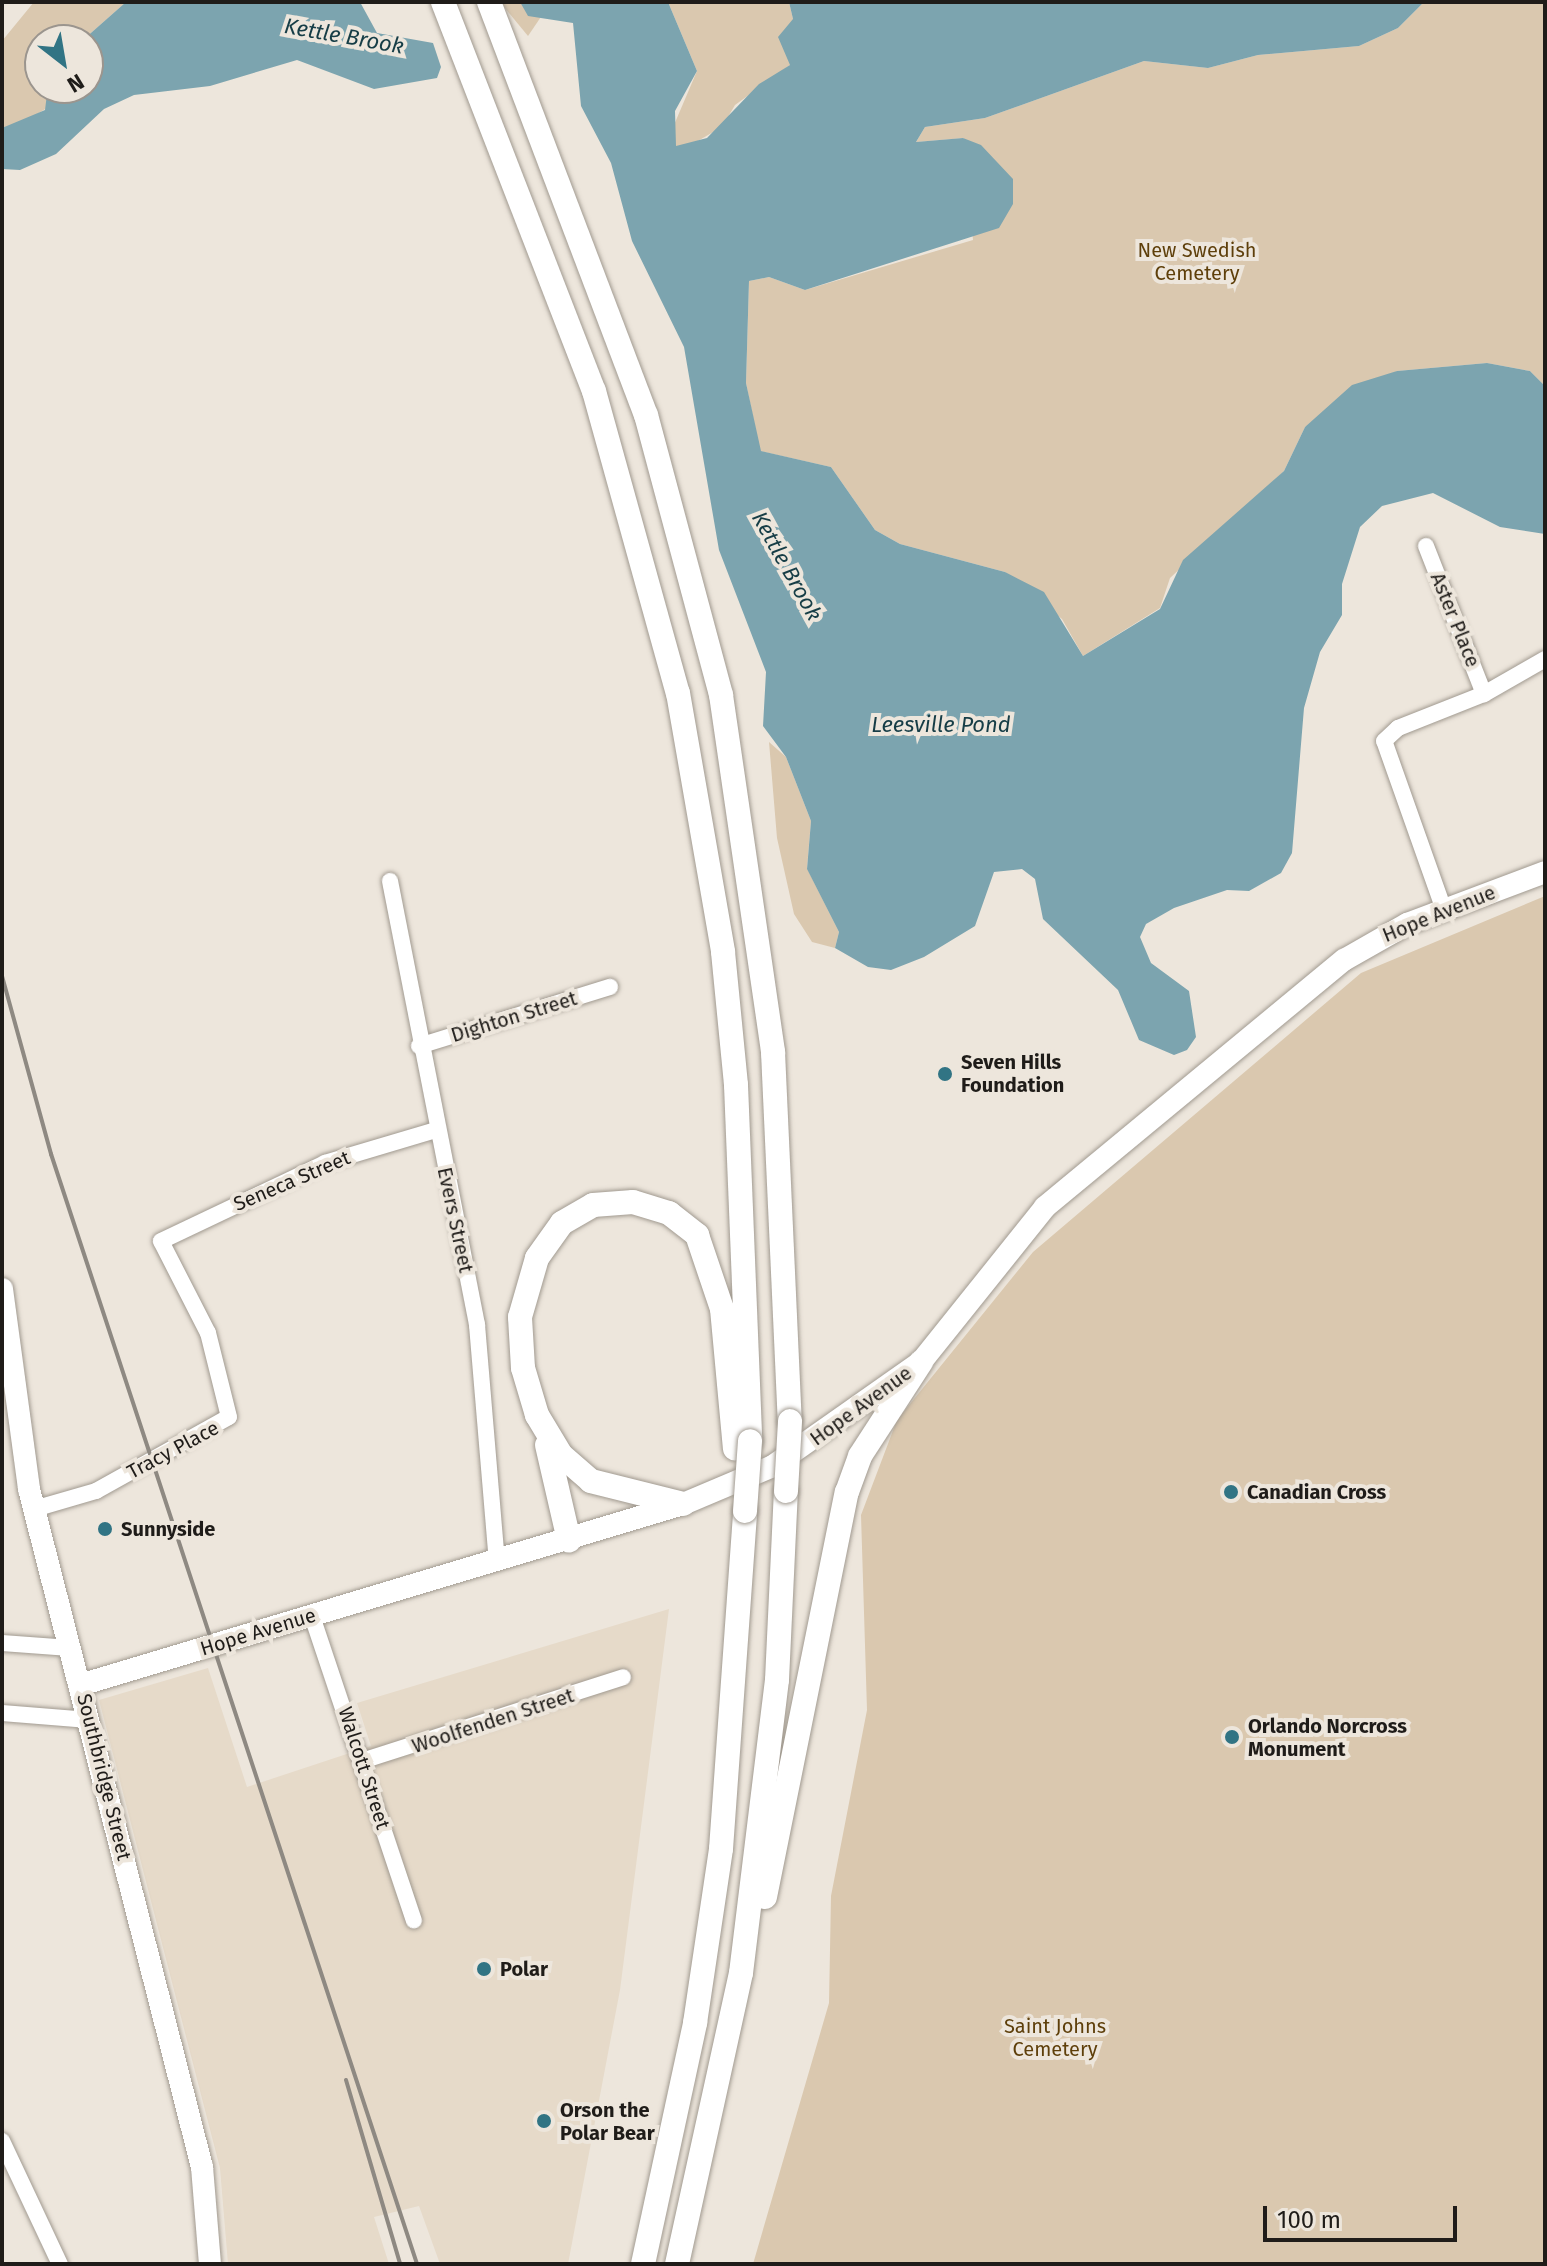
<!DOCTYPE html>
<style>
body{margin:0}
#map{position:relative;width:1547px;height:2266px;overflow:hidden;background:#ede6dc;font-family:"Fira Sans",sans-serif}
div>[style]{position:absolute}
.built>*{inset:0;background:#e6dac9}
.green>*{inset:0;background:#dac8af}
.water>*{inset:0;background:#7ca4af}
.roads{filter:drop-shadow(0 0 2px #a19a90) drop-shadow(0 0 2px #a19a90)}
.minor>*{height:16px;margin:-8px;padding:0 8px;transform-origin:8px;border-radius:8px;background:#fff}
.major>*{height:22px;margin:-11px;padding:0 11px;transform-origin:11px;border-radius:11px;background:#fff}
.highway>*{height:24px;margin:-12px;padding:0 12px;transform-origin:12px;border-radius:12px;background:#fff}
.rail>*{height:4px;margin:-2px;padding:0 2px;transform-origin:2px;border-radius:2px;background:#8e8982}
.bridges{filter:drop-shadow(0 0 2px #a19a90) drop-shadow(0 0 2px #a19a90)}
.highway-bridge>*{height:24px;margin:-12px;padding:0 12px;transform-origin:12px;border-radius:12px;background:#fff}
.dots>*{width:22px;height:22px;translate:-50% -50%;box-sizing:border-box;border:4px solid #ede6dc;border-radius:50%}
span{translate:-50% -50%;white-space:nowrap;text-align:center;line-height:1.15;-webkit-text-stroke:8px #ede6dc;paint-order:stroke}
.park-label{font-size:20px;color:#5e3f0a}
.street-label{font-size:20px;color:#1f1c19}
.poi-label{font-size:20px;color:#1f1c19;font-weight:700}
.left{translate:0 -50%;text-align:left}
.water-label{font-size:22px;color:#163d46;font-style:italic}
.frame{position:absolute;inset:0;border:4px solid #1f1c19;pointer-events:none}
.north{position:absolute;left:24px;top:24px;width:80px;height:80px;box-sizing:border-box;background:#ede6dc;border:2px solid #9b958e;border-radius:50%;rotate:149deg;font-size:22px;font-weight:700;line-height:32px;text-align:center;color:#1f1c19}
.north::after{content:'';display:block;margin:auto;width:28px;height:36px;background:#317484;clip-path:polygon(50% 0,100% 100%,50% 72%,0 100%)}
.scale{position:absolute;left:1263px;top:2206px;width:194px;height:36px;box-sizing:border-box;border:4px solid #1f1c19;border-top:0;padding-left:10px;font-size:24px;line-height:28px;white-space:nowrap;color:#1f1c19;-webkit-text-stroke:6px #ede6dc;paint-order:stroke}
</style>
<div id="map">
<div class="built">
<i style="clip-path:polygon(669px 1609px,620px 1990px,568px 2264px,440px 2264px,419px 2206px,374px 2217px,389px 2264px,228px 2264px,220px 2168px,99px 1700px,208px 1668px,247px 1787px,371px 1746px,357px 1703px)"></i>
</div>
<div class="green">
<i style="clip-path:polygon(34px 2px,126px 2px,83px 40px,40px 40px,31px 77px,52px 105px,2px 135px,2px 41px)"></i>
<i style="clip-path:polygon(500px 2px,551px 2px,528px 36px)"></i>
<i style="clip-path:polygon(668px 2px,789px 2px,793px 19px,790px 65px,735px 105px,722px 127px,689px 146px,676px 146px,671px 132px,697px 71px)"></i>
<i style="clip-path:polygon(1424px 2px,1545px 2px,1545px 386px,1530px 371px,1487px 363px,1397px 371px,1305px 427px,1284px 471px,1170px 578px,1160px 608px,1083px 656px,1062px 619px,1005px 572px,900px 544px,875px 530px,831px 467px,760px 451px,746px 383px,749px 281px,769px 277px,805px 290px,973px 240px,964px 138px,916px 142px,925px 127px,985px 118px,1144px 61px,1208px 68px,1258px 55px,1359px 46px,1398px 28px)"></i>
<i style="clip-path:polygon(769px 742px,786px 757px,811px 821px,807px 868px,839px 932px,835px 948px,812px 942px,794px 914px,777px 838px)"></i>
<i style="clip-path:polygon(1545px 896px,1545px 2264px,753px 2264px,829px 2003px,831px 1896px,867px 1710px,861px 1515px,897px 1420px,1033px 1252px,1361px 973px)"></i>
</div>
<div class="water">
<i style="clip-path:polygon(126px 2px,360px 2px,377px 33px,433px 43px,441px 67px,437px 78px,374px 89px,297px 60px,210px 86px,134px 95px,104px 109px,56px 154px,20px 170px,2px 169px,2px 128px,45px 110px,47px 94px,35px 84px,31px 77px,34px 54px,40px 51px,40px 88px,88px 88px,83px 40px)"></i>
<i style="clip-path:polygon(520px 2px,668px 2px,697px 71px,675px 111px,676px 146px,707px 138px,759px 84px,790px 65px,778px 37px,793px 19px,789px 2px,1424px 2px,1398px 28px,1359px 46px,1258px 55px,1208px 68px,1144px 61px,985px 118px,925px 127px,916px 142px,963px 138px,981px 145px,1013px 179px,1013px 204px,999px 228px,805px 290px,769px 277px,749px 281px,746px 383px,761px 451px,831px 467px,875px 530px,900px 544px,1005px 572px,1044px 592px,1083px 656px,1160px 609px,1183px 560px,1284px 471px,1305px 427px,1352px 385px,1397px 371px,1487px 363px,1530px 371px,1545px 386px,1545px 534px,1500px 527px,1433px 493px,1382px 506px,1360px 527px,1342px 584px,1342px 615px,1320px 652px,1304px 708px,1292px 853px,1281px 873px,1249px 891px,1227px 890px,1174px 908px,1146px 924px,1140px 937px,1151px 963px,1189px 991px,1196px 1037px,1187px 1050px,1174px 1055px,1139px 1040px,1118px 990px,1043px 919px,1035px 879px,1022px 869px,994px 872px,975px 926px,924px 957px,891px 970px,868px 967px,835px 948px,839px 932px,807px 869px,811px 821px,786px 757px,763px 726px,766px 672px,719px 550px,684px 347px,632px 241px,611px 163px,581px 106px,573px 23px,528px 16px)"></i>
</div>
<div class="roads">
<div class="minor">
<i style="left:1426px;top:546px;width:159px;rotate:68.6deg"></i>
<i style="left:390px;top:881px;width:452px;rotate:78.9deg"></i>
<i style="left:477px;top:1325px;width:237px;rotate:85.2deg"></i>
<i style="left:1444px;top:910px;width:179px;rotate:-109.5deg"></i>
<i style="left:1384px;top:741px;width:19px;rotate:-43deg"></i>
<i style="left:1398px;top:728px;width:92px;rotate:-21.6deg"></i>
<i style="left:1484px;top:694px;width:70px;rotate:-29.8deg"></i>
<i style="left:419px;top:1046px;width:200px;rotate:-17.2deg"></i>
<i style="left:34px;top:1509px;width:65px;rotate:-16.2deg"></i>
<i style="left:96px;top:1491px;width:152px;rotate:-29.1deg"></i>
<i style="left:229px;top:1417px;width:87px;rotate:-104deg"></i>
<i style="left:208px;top:1333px;width:103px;rotate:-117.1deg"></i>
<i style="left:161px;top:1241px;width:182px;rotate:-25.4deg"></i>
<i style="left:325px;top:1163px;width:116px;rotate:-16.6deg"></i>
<i style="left:312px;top:1616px;width:321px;rotate:71.5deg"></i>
<i style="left:2px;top:1643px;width:68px;rotate:4.2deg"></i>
<i style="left:2px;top:1713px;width:87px;rotate:4.6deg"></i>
<i style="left:362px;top:1761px;width:274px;rotate:-17.8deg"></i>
<i style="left:2px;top:2141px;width:136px;rotate:64.8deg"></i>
</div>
<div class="major">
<i style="left:2px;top:1289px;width:202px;rotate:82.3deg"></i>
<i style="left:29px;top:1489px;width:700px;rotate:75.69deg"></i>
<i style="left:202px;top:2167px;width:97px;rotate:85.3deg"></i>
<i style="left:80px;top:1685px;width:630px;rotate:-16.71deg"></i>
<i style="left:683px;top:1504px;width:98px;rotate:-22.9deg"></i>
<i style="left:773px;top:1466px;width:181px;rotate:-35.1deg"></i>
<i style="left:921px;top:1362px;width:198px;rotate:-51.3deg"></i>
<i style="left:1045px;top:1207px;width:388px;rotate:-39.6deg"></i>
<i style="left:1344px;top:960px;width:73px;rotate:-29.7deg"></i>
<i style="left:1407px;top:924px;width:147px;rotate:-20.6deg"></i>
</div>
<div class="highway">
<i style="left:443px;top:2px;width:417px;rotate:68.8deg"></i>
<i style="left:594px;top:391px;width:313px;rotate:74.5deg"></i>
<i style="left:678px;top:693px;width:263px;rotate:80.1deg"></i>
<i style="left:723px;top:952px;width:134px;rotate:84.4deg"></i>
<i style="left:736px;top:1085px;width:356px;rotate:87.7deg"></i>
<i style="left:489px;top:2px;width:442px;rotate:69.2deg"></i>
<i style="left:646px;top:415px;width:290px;rotate:75deg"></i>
<i style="left:721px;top:695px;width:361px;rotate:81.7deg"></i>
<i style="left:773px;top:1052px;width:369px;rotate:87.4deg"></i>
<i style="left:547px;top:1445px;width:98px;rotate:77deg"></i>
<i style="left:683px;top:1504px;width:95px;rotate:-166deg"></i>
<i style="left:591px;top:1481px;width:40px;rotate:-139deg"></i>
<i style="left:561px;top:1455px;width:47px;rotate:-121deg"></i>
<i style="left:537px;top:1415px;width:49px;rotate:-106.6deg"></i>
<i style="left:523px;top:1368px;width:51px;rotate:-93.4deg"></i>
<i style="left:520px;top:1317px;width:61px;rotate:-73.9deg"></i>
<i style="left:537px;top:1258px;width:43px;rotate:-54.5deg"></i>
<i style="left:562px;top:1223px;width:36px;rotate:-30deg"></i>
<i style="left:593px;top:1205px;width:40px;rotate:-4.3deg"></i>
<i style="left:633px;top:1202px;width:38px;rotate:17deg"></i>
<i style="left:669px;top:1213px;width:36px;rotate:38deg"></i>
<i style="left:697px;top:1235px;width:78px;rotate:71.3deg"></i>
<i style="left:722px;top:1309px;width:140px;rotate:84.7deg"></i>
<i style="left:765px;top:1897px;width:413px;rotate:-78.6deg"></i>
<i style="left:847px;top:1492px;width:38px;rotate:-70deg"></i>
<i style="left:860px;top:1456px;width:112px;rotate:-57deg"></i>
<i style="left:643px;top:2264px;width:247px;rotate:-77.8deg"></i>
<i style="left:695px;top:2023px;width:176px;rotate:-81.5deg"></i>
<i style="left:721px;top:1849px;width:339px;rotate:-85.9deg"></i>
<i style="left:677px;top:2264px;width:298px;rotate:-77.6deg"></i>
<i style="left:741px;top:1973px;width:295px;rotate:-83deg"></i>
<i style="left:777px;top:1680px;width:189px;rotate:-87.3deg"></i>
</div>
</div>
<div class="rail">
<i style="left:2px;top:976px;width:185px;rotate:74.6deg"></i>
<i style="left:51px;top:1154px;width:1169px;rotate:71.75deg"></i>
<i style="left:346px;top:2080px;width:192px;rotate:73.6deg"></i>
</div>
<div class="bridges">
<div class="highway-bridge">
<i style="left:786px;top:1491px;width:70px;rotate:-86.7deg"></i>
<i style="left:745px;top:1511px;width:70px;rotate:-85.9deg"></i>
</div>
</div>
<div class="dots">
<i style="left:945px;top:1074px;background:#317484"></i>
<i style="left:1231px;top:1492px;background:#317484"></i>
<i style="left:105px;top:1529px;background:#317484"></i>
<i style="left:1232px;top:1737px;background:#317484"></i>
<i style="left:484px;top:1969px;background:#317484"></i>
<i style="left:544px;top:2121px;background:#317484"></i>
</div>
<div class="park-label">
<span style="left:1197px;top:262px">New Swedish<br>Cemetery</span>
<span style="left:1055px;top:2038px">Saint Johns<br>Cemetery</span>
</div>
<div class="street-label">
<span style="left:1455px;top:620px;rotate:68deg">Aster Place</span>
<span style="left:1439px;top:914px;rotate:-22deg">Hope Avenue</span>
<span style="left:514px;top:1017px;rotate:-17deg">Dighton Street</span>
<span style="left:292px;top:1181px;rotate:-23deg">Seneca Street</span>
<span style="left:455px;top:1220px;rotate:78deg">Evers Street</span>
<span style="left:861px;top:1406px;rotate:-36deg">Hope Avenue</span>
<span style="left:173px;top:1450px;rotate:-28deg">Tracy Place</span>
<span style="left:258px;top:1632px;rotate:-17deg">Hope Avenue</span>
<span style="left:493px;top:1721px;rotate:-18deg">Woolfenden Street</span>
<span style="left:364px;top:1768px;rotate:72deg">Walcott Street</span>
<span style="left:104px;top:1777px;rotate:76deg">Southbridge Street</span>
</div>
<div class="poi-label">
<span class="left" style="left:961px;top:1074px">Seven Hills<br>Foundation</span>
<span class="left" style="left:1247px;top:1492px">Canadian Cross</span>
<span class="left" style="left:121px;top:1529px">Sunnyside</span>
<span class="left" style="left:1248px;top:1738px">Orlando Norcross<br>Monument</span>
<span class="left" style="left:500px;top:1969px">Polar</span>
<span class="left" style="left:560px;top:2122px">Orson the<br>Polar Bear</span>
</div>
<div class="water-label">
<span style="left:344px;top:36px;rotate:10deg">Kettle Brook</span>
<span style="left:787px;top:566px;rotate:61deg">Kettle Brook</span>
<span style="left:941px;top:725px">Leesville Pond</span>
</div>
<div class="frame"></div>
<div class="north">N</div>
<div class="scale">100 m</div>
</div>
